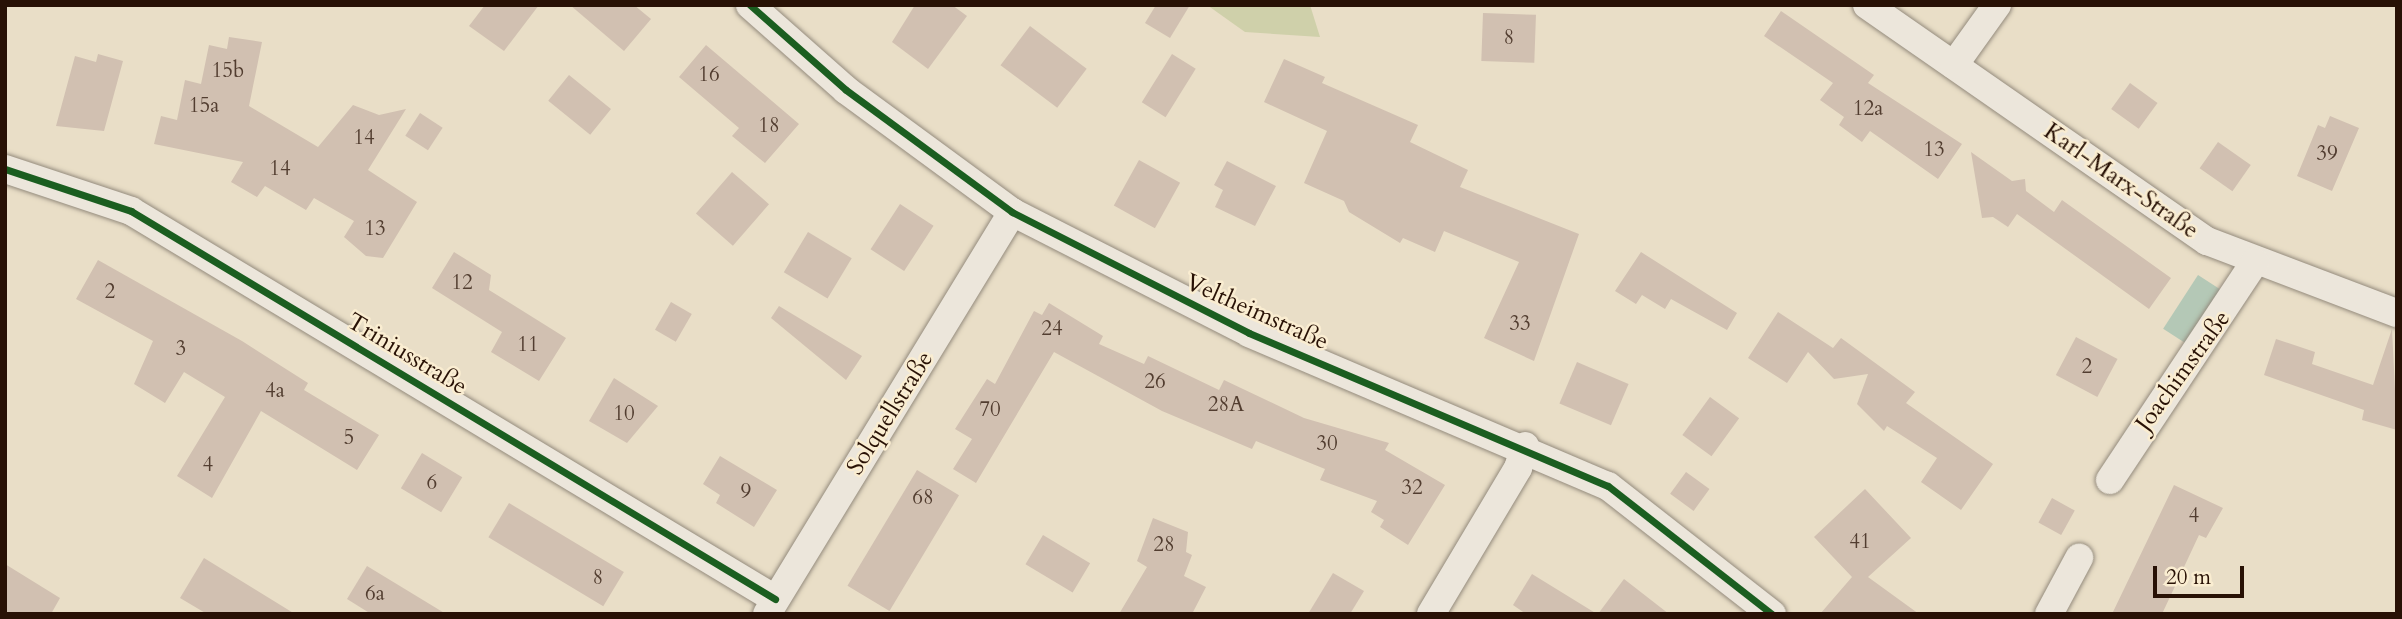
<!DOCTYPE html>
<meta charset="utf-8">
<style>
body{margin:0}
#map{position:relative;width:2402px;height:619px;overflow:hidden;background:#e9dec7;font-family:Cardo,serif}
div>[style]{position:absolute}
.green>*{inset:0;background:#cfd0aa}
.water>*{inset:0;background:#b4c8b6;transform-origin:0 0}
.building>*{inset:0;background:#d1c0b1;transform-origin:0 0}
.roads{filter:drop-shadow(0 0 2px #948b7d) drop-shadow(0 0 2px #948b7d)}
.street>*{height:28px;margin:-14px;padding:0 14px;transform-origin:14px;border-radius:14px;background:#ece6db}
.cycleway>*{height:7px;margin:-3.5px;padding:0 3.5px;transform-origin:3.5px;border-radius:3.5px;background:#1b5e20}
span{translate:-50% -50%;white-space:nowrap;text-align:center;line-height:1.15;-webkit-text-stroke:5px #faedd1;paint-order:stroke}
.number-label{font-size:21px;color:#523d30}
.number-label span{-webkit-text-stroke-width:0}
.street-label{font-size:24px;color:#281105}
.frame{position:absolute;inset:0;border:7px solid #281105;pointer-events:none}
.scale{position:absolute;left:2153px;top:566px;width:91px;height:32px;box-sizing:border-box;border:4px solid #281105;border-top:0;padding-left:9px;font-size:21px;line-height:24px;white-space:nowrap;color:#281105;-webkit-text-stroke:5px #faedd1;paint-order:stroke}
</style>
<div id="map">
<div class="green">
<i style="clip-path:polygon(1207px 5px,1310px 5px,1320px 37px,1245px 32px)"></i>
</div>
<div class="water">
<i style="left:2198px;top:275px;width:30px;height:64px;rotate:33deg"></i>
</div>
<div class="building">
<i style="clip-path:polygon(485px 5px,539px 5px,504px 51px,469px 26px)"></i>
<i style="clip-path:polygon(570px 5px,634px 5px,651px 19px,624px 51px)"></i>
<i style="clip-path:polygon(915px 5px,952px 5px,967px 16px,928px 69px,892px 42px)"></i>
<i style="clip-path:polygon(1156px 5px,1190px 5px,1170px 38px,1145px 23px)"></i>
<i style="clip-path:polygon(1781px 11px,1874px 75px,1868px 83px,1962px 144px,1938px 179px,1870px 131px,1862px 142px,1839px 125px,1844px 117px,1820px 100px,1833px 83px,1764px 36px)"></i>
<i style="left:1483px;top:13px;width:53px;height:48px;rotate:2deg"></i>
<i style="left:1030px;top:26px;width:71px;height:49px;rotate:37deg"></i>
<i style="clip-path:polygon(229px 37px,262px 42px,249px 106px,318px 147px,353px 105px,379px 115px,406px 109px,368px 170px,417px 202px,383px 258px,366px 256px,344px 237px,354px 221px,314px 198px,306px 210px,265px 186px,257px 197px,231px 182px,243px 162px,154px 144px,161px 116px,177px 120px,185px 80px,201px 84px,209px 45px,227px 49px)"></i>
<i style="clip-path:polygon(706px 45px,799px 124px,765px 163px,732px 136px,739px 128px,679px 77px)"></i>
<i style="clip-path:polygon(98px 54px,123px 61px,104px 131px,56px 126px,75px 56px,96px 62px)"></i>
<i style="left:1172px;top:54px;width:28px;height:57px;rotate:32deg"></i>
<i style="clip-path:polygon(1284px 59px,1325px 77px,1322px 83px,1418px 125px,1410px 142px,1468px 170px,1460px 187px,1579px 234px,1534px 361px,1484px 338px,1519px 262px,1444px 231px,1435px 252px,1403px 238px,1400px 243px,1349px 212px,1344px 201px,1304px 183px,1327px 131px,1264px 102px)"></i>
<i style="left:569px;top:75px;width:54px;height:33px;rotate:39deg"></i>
<i style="left:2130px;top:83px;width:34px;height:32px;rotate:36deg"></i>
<i style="left:420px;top:113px;width:27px;height:27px;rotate:33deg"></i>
<i style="clip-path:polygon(2330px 116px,2359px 128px,2332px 191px,2297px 176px,2318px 125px,2325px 128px)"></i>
<i style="left:2218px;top:142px;width:40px;height:32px;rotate:35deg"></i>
<i style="clip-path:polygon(1971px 152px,2012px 181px,2025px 179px,2026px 191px,2054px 212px,2062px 200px,2171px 278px,2149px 309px,2017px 214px,2008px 227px,1993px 217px,1982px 218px)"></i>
<i style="left:1139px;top:160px;width:47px;height:52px;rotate:29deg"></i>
<i style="clip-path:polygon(1227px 161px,1276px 186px,1255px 226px,1215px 207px,1223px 190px,1214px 185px)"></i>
<i style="left:732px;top:172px;width:49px;height:55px;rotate:41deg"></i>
<i style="left:900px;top:204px;width:40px;height:54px;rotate:33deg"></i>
<i style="left:808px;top:232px;width:51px;height:47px;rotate:31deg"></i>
<i style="clip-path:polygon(454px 252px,491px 275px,489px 290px,566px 338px,539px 381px,491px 352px,502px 332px,432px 288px)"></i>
<i style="clip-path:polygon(1641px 252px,1737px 313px,1727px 330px,1671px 299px,1665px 309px,1642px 295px,1636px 304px,1615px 291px)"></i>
<i style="clip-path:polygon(98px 260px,242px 341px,308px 383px,304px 390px,379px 435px,357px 470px,261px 411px,212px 498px,177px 476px,225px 397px,184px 372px,165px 403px,134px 384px,153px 341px,76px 299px)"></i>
<i style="left:671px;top:302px;width:24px;height:32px;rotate:30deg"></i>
<i style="clip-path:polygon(1049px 303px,1103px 336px,1099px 344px,1144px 364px,1148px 356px,1219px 390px,1224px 380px,1304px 418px,1389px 443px,1385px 450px,1445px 485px,1408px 545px,1380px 527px,1384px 520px,1371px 512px,1377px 501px,1320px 480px,1325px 469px,1256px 441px,1252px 449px,1162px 411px,1054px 352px,976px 483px,953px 469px,972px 439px,955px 429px,987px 379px,995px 384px,1034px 311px,1042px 315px)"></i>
<i style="clip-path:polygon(779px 306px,862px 356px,846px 380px,771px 318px)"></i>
<i style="clip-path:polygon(1778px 312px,1833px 348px,1841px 338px,1915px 392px,1906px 403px,1993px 464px,1961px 510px,1921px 482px,1937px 458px,1887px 426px,1884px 431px,1857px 404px,1868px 374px,1834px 379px,1808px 352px,1787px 383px,1748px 358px)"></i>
<i style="clip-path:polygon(2392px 329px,2397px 430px,2362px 420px,2364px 410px,2264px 375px,2276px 339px,2315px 352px,2312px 364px,2373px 385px)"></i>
<i style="left:2076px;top:337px;width:47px;height:43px;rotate:28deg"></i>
<i style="left:1577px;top:362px;width:56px;height:45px;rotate:23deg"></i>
<i style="clip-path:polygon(614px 378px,658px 406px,627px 443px,589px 421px)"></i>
<i style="left:1710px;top:397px;width:36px;height:47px;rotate:36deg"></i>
<i style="left:422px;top:453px;width:47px;height:41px;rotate:31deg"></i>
<i style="clip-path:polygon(720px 456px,777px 490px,754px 527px,716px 503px,720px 495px,703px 484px)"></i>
<i style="left:917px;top:470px;width:49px;height:135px;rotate:31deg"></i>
<i style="left:1686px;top:472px;width:29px;height:27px;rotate:36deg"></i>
<i style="clip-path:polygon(2174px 485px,2223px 508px,2206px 538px,2199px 535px,2162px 614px,2112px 614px)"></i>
<i style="clip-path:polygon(1865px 489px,1911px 538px,1868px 577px,1919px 614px,1820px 614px,1852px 577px,1814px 537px)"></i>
<i style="left:2052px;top:498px;width:26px;height:28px;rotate:29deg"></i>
<i style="left:509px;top:503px;width:134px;height:40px;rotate:31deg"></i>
<i style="clip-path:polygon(1153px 518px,1188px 532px,1186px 552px,1192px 555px,1184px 576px,1206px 587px,1192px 614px,1119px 614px,1147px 567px,1137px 561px)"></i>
<i style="left:1043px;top:535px;width:55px;height:34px;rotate:31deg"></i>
<i style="clip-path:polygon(204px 558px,295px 614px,207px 614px,180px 598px)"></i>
<i style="clip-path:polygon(5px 564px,60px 598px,51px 614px,5px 614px)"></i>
<i style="clip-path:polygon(367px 566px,446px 614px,371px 614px,347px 599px)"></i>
<i style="clip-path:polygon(1333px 573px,1364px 591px,1350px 614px,1308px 614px)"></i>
<i style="clip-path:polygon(1532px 574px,1597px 614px,1526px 614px,1513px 605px)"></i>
<i style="clip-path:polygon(1624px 579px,1669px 614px,1598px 614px)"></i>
</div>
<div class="roads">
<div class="street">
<i style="left:750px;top:5px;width:128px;rotate:41.5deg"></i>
<i style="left:846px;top:90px;width:206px;rotate:36.3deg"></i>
<i style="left:1012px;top:212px;width:266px;rotate:27deg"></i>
<i style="left:1249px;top:333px;width:390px;rotate:23.1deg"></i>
<i style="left:1608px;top:486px;width:208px;rotate:38deg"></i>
<i style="left:1867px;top:5px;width:414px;rotate:34.8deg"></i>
<i style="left:2207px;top:241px;width:203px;rotate:20.8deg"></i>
<i style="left:1954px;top:65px;width:74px;rotate:-54.4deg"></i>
<i style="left:5px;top:169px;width:133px;rotate:18.4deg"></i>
<i style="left:131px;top:211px;width:752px;rotate:31.07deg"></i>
<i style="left:2110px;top:480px;width:262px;rotate:-56.4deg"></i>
<i style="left:767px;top:614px;width:471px;rotate:-58.6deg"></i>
<i style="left:1431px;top:614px;width:170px;rotate:-59.2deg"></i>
<i style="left:1518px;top:468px;width:23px;rotate:-72deg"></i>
<i style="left:2049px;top:614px;width:64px;rotate:-61.8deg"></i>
</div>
</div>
<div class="cycleway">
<i style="left:750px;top:5px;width:128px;rotate:41.5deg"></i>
<i style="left:846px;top:90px;width:206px;rotate:36.3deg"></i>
<i style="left:1012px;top:212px;width:266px;rotate:27deg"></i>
<i style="left:1249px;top:333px;width:390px;rotate:23.1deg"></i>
<i style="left:1608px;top:486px;width:208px;rotate:38deg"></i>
<i style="left:5px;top:169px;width:133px;rotate:18.4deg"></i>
<i style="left:131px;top:211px;width:752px;rotate:31.07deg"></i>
</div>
<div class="number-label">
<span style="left:1509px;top:38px">8</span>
<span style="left:228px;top:71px">15b</span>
<span style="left:709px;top:75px">16</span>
<span style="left:204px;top:106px">15a</span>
<span style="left:1868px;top:109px">12a</span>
<span style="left:769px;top:126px">18</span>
<span style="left:364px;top:138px">14</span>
<span style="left:1934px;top:150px">13</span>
<span style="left:2327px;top:154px">39</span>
<span style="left:280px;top:169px">14</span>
<span style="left:375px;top:229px">13</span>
<span style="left:462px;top:283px">12</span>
<span style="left:110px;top:292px">2</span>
<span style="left:1520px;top:324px">33</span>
<span style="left:1052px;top:329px">24</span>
<span style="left:528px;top:345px">11</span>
<span style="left:181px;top:349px">3</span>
<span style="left:2087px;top:367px">2</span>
<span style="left:1155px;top:382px">26</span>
<span style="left:275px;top:391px">4a</span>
<span style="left:1226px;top:405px">28A</span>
<span style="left:990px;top:410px">70</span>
<span style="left:624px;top:414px">10</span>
<span style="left:349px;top:438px">5</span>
<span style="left:1327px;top:444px">30</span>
<span style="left:208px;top:465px">4</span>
<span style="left:432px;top:483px">6</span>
<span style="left:1412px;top:488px">32</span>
<span style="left:746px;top:492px">9</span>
<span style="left:923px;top:498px">68</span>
<span style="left:2194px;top:516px">4</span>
<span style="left:1860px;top:542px">41</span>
<span style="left:1164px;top:545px">28</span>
<span style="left:598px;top:578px">8</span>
<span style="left:375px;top:594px">6a</span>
</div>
<div class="street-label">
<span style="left:2121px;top:181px;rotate:35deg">Karl-Marx-Straße</span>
<span style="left:1257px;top:312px;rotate:24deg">Veltheimstraße</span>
<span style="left:407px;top:354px;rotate:31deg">Triniusstraße</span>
<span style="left:2183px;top:371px;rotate:-54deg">Joachimstraße</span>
<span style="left:890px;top:413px;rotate:-58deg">Solquellstraße</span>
</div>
<div class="frame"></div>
<div class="scale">20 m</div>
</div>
